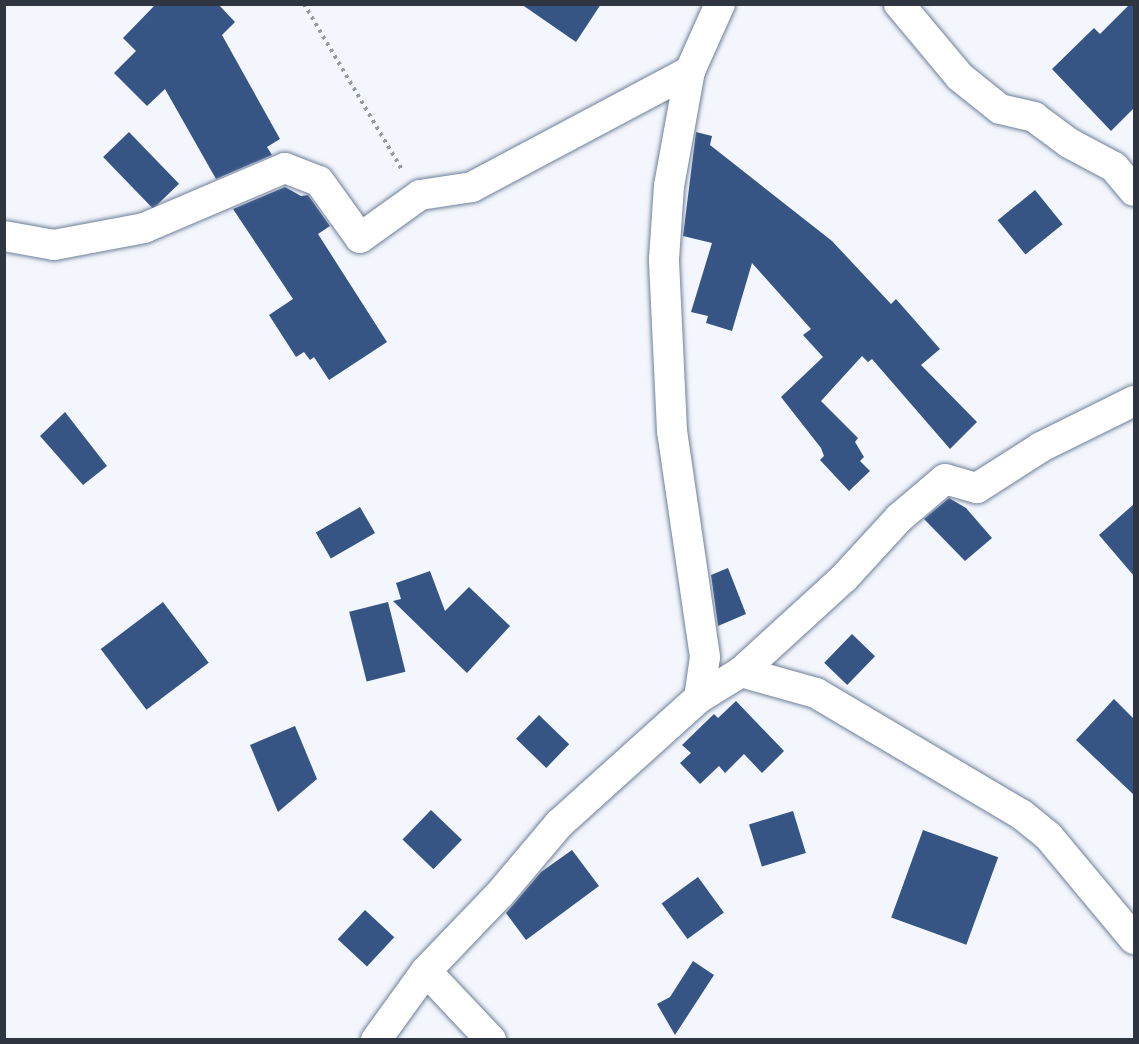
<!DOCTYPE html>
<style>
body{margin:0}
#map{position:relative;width:1139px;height:1044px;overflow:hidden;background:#f3f6fc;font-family:Commissioner,sans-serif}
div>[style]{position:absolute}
.building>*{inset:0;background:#365585;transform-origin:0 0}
.path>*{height:4px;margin-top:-2px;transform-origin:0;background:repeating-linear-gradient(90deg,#959aa2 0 3px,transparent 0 7.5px)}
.roads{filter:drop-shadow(0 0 2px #6e7f99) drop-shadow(0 0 2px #6e7f99)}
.minor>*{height:30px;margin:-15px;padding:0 15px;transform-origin:15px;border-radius:15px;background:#fff}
span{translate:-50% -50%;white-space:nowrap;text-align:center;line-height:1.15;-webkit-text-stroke:6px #fff;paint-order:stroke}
.frame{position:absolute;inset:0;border:6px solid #2f3641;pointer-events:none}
</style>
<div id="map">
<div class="building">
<i style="clip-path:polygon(156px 4px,218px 4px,235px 22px,222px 35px,280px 139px,267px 147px,272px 155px,216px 179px,165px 89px,147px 106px,114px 73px,136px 51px,123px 38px)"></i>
<i style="clip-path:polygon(521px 4px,601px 4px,576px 42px)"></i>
<i style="clip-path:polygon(1130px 4px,1134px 4px,1134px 108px,1111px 131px,1052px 69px,1094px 28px,1100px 34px)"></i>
<i style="left:129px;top:132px;width:72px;height:36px;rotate:46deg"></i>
<i style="clip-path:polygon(696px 132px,712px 136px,710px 145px,832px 241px,891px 304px,896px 299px,940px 349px,921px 365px,977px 422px,950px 449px,872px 359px,868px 362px,862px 356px,821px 401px,858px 438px,855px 442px,864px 457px,860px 461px,870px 471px,849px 491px,820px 460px,824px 456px,821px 448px,781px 397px,823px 357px,803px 335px,811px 329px,752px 263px,732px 331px,706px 323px,708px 316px,691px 312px,712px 243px,683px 236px)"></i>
<i style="clip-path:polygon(285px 187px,301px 196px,308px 195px,330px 226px,318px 234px,387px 342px,329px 380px,314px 357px,310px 360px,304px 352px,296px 357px,269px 315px,293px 299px,233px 209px)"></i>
<i style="left:1035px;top:190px;width:44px;height:48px;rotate:51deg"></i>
<i style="clip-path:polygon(65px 412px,107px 466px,83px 485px,40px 436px)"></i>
<i style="clip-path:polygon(949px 498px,966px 508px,992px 538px,965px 561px,924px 519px)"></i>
<i style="clip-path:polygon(1134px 504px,1134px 576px,1099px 535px)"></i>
<i style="left:360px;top:507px;width:30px;height:51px;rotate:60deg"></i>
<i style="clip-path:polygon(728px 568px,746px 614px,718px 626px,711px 575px)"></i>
<i style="clip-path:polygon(430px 571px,445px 611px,469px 587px,510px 626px,467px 673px,393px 601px,401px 599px,396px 583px)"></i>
<i style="left:163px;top:602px;width:76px;height:78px;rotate:53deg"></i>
<i style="left:388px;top:602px;width:72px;height:40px;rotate:76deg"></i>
<i style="left:852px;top:634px;width:32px;height:40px;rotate:44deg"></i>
<i style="clip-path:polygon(1114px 699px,1134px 719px,1134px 795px,1076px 740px)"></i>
<i style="clip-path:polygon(736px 701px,784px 751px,762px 773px,744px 754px,725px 773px,719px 766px,700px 784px,680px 763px,691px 753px,682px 745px,714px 714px,718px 718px)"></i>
<i style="left:539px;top:715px;width:42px;height:33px;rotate:44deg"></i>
<i style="clip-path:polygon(295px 726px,317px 779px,278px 812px,250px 745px)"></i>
<i style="left:431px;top:810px;width:43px;height:41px;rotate:44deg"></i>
<i style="left:793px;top:811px;width:44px;height:46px;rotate:73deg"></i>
<i style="left:923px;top:830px;width:80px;height:93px;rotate:20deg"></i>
<i style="clip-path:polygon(572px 850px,599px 886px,526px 940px,506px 913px,541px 872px)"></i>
<i style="left:698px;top:877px;width:44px;height:45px;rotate:54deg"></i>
<i style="left:365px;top:910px;width:40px;height:40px;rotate:43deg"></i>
<i style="clip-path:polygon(693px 961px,714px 975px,675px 1035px,657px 1004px,670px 997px)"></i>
</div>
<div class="path">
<i style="left:304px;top:4px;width:193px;rotate:59.4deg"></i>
</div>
<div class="roads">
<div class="minor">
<i style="left:899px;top:4px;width:95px;rotate:50.1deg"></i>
<i style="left:960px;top:77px;width:51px;rotate:38.7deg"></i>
<i style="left:1000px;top:109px;width:35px;rotate:13deg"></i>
<i style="left:1034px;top:117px;width:44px;rotate:36.6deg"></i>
<i style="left:1069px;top:143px;width:51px;rotate:28.1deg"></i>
<i style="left:1114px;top:167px;width:31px;rotate:50deg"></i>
<i style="left:4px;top:236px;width:51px;rotate:10.2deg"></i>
<i style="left:54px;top:245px;width:92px;rotate:-10.7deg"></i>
<i style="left:144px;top:228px;width:153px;rotate:-23.1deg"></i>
<i style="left:285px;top:168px;width:36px;rotate:21deg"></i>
<i style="left:319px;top:181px;width:70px;rotate:54.3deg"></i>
<i style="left:360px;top:238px;width:74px;rotate:-35.6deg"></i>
<i style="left:420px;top:195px;width:53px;rotate:-8.7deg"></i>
<i style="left:472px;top:187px;width:247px;rotate:-28deg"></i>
<i style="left:741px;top:672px;width:78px;rotate:15.6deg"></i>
<i style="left:816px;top:693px;width:238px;rotate:30.6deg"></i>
<i style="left:1021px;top:814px;width:36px;rotate:39deg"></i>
<i style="left:1049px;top:837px;width:133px;rotate:50.2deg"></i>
<i style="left:699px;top:698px;width:49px;rotate:-31.8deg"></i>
<i style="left:741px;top:672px;width:139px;rotate:-42.4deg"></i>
<i style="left:844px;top:578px;width:81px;rotate:-47.5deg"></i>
<i style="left:899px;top:518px;width:60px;rotate:-40.3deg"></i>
<i style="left:945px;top:479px;width:33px;rotate:16deg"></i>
<i style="left:977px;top:488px;width:76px;rotate:-32.6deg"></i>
<i style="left:1041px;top:447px;width:104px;rotate:-26.3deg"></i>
<i style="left:426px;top:971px;width:95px;rotate:46.7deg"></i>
<i style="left:376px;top:1040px;width:85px;rotate:-54.1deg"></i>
<i style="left:426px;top:971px;width:105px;rotate:-46.2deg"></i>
<i style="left:499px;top:895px;width:93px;rotate:-49.8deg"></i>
<i style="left:559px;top:824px;width:188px;rotate:-42deg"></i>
<i style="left:699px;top:698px;width:41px;rotate:-81.7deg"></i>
<i style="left:705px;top:657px;width:228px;rotate:-98.3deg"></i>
<i style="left:672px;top:431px;width:172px;rotate:-92.7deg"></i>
<i style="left:664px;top:259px;width:73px;rotate:-86.1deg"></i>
<i style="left:669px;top:186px;width:117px;rotate:-79.7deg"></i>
<i style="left:690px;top:71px;width:73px;rotate:-65.9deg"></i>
</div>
</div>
<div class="frame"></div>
</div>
